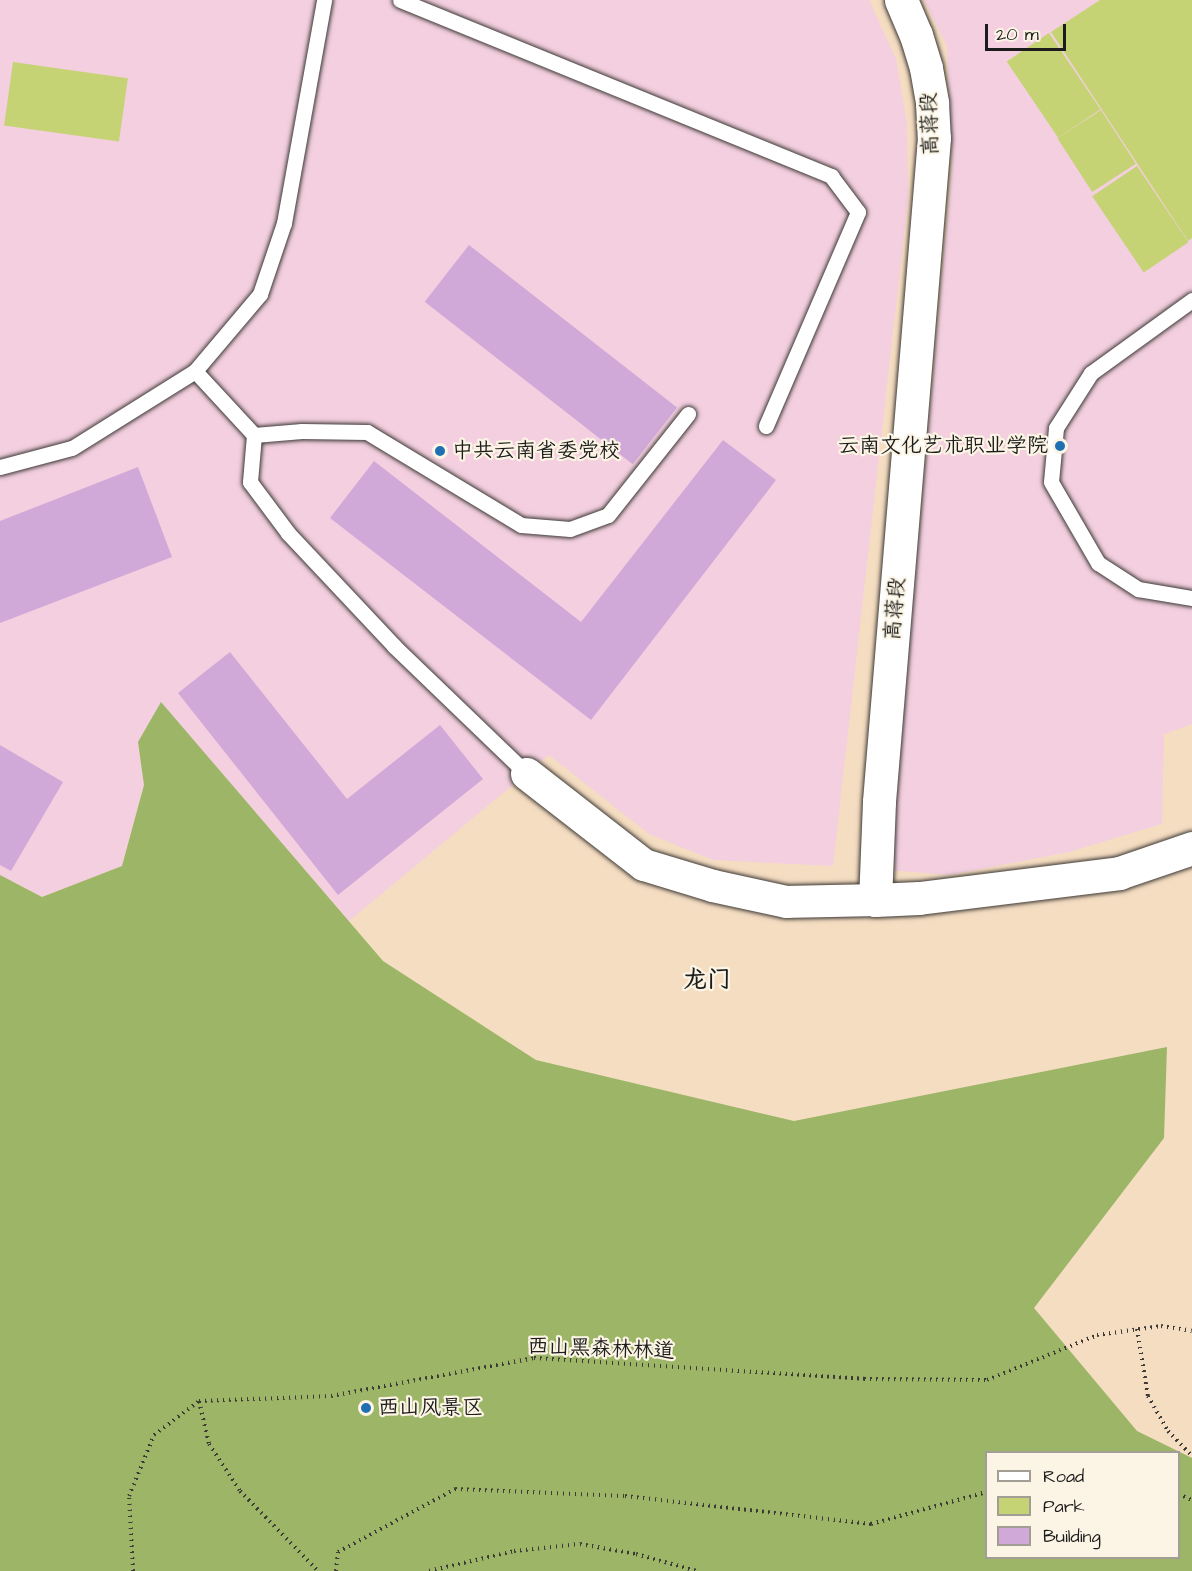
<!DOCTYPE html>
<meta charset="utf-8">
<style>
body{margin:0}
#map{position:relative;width:1192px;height:1571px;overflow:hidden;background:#f5ddc2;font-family:"Architects Daughter","LXGW WenKai TC",sans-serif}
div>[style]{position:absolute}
.built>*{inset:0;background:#f3cfdf}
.green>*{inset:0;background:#c6d375;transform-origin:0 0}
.forest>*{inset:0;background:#9cb566}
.building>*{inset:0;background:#d1a9d9;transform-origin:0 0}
.path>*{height:4px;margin-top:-2px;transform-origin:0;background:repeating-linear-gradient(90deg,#3d3935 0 1.5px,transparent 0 6px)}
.roads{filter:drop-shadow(0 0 2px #3d3935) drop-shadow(0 0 2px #3d3935)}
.service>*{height:15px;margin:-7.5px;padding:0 7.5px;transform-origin:7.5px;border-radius:7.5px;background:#fff}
.minor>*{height:32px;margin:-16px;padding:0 16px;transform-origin:16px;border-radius:16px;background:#fff}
.secondary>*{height:33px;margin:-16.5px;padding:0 16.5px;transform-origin:16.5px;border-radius:16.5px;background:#fff}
.dots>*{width:16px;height:16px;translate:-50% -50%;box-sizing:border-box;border:3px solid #fcf5e5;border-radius:50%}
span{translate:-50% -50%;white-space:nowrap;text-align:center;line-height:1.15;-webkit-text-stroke:4.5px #fcf5e5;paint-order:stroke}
.street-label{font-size:21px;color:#1c1c1c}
.poi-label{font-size:21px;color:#1c1c1c}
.right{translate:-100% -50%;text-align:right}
.left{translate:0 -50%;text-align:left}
.quarter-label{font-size:24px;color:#1c1c1c;font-weight:700}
.legend{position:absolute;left:985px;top:1451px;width:195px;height:108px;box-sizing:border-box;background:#fcf5e5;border:2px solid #a29e95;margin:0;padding:8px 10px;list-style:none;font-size:18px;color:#1c1c1c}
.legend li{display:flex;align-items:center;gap:12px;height:30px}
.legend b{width:30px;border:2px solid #a29e95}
.scale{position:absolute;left:985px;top:24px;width:81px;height:27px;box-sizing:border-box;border:3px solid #1c1c1c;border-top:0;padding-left:8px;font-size:18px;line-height:21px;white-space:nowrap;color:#1c1c1c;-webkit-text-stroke:4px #fcf5e5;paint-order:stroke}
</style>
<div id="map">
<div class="built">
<i style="clip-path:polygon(0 0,869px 0,896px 59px,907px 123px,908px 199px,833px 866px,713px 860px,649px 834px,549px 755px,349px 921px,161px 703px,138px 742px,144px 784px,122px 866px,42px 897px,0 875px)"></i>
<i style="clip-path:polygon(924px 0,1192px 0,1192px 724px,1164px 734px,1162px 824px,1069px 852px,950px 875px,888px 870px,952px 168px,947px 46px)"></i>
</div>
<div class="green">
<i style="clip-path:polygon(1100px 0,1192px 0,1192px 238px,1188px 241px,1051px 32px)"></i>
<i style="left:1049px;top:33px;width:92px;height:51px;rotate:56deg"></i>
<i style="left:13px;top:62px;width:116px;height:64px;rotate:8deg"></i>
<i style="left:1101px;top:110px;width:64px;height:52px;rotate:57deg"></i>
<i style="left:1137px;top:166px;width:92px;height:54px;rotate:56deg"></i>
</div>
<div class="forest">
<i style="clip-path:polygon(evenodd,161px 702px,383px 961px,536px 1060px,794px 1121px,1167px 1047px,1164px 1138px,1034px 1308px,1137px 1431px,1192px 1458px,1192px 1571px,0 1571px,0 875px,42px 897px,122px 866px,144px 785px,138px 742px,161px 702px,986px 1452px,1178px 1452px,1178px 1558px,986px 1558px,986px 1452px)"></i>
</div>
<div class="building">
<i style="left:469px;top:245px;width:264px;height:72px;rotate:38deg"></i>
<i style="clip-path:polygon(723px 440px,776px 480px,591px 720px,330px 518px,374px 461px,581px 622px)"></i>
<i style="clip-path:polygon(138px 467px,172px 557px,0 623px,0 521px)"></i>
<i style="clip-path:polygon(230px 652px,347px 799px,440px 725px,483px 779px,338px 895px,178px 693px)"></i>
<i style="clip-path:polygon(0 745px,63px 782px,11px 871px,0 865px)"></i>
</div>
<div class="path">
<i style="left:1137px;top:1329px;width:68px;rotate:80.7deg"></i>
<i style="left:1148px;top:1396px;width:40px;rotate:60.3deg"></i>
<i style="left:1168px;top:1431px;width:35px;rotate:46deg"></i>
<i style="left:199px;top:1401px;width:44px;rotate:76.9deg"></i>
<i style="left:209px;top:1444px;width:56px;rotate:56.6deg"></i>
<i style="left:240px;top:1491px;width:112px;rotate:45.7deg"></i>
<i style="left:1178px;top:1494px;width:15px;rotate:23deg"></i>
<i style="left:133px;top:1571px;width:75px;rotate:-93.1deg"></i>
<i style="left:129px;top:1496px;width:66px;rotate:-67.7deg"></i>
<i style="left:154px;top:1435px;width:56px;rotate:-37.1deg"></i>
<i style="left:199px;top:1401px;width:132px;rotate:-2.2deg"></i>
<i style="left:331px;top:1396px;width:207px;rotate:-10.6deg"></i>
<i style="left:534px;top:1358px;width:331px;rotate:3.6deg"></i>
<i style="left:864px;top:1379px;width:123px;rotate:0.5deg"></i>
<i style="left:987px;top:1380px;width:119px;rotate:-22.2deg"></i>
<i style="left:1097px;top:1335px;width:65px;rotate:-8deg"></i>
<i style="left:1161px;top:1326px;width:31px;rotate:9deg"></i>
<i style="left:336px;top:1571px;width:19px;rotate:-84deg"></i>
<i style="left:338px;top:1552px;width:133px;rotate:-28.3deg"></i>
<i style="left:455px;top:1489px;width:170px;rotate:2.4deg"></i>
<i style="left:625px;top:1496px;width:248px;rotate:6.5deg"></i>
<i style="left:871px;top:1524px;width:119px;rotate:-15.5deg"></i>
<i style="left:429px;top:1571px;width:87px;rotate:-13.2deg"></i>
<i style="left:514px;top:1551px;width:66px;rotate:-6.1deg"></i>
<i style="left:580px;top:1544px;width:57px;rotate:10.1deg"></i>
<i style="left:636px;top:1554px;width:63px;rotate:15.6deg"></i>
</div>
<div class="roads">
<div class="service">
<i style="left:400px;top:0;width:466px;rotate:22.2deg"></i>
<i style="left:831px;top:176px;width:45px;rotate:53.1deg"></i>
<i style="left:858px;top:212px;width:233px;rotate:113.3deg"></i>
<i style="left:1192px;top:300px;width:125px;rotate:144.1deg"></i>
<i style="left:1091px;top:373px;width:65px;rotate:122.5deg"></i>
<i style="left:1056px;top:428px;width:54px;rotate:95.3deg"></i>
<i style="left:1051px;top:482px;width:94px;rotate:59.9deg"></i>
<i style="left:1098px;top:563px;width:48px;rotate:33deg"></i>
<i style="left:1138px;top:589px;width:55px;rotate:9.5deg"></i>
<i style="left:195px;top:371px;width:87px;rotate:47.3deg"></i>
<i style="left:254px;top:435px;width:47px;rotate:94.9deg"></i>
<i style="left:250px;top:482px;width:64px;rotate:53.3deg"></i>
<i style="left:288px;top:533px;width:155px;rotate:46.8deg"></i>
<i style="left:394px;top:646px;width:185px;rotate:43.9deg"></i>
<i style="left:254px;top:435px;width:48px;rotate:-4.8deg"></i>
<i style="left:302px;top:431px;width:65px;rotate:0.9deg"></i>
<i style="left:367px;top:432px;width:180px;rotate:31.1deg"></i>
<i style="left:521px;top:525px;width:49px;rotate:4.7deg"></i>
<i style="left:570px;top:529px;width:40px;rotate:-20.2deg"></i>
<i style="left:608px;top:515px;width:129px;rotate:-51.6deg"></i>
<i style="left:0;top:467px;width:74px;rotate:-14.8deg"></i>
<i style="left:72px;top:448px;width:145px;rotate:-32deg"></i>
<i style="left:195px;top:371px;width:101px;rotate:-49.8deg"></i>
<i style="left:260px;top:294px;width:75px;rotate:-71.3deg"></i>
<i style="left:284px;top:223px;width:227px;rotate:-79.8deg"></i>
</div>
<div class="minor">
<i style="left:527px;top:774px;width:148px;rotate:37.9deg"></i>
<i style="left:644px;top:865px;width:72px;rotate:16.9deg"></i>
<i style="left:713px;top:886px;width:76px;rotate:12.2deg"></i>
<i style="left:787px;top:902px;width:88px;rotate:-1.3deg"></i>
</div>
<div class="secondary">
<i style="left:901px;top:0;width:38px;rotate:67deg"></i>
<i style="left:916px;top:35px;width:34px;rotate:73deg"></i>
<i style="left:926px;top:68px;width:36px;rotate:80deg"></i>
<i style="left:932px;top:103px;width:35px;rotate:87deg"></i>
<i style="left:934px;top:138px;width:666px;rotate:94.74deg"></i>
<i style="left:879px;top:802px;width:98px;rotate:92.3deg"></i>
<i style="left:875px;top:900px;width:44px;rotate:-2.6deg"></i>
<i style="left:919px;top:898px;width:202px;rotate:-7.1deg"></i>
<i style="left:1119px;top:873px;width:77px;rotate:-18.9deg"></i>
</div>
</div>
<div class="dots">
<i style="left:1060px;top:446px;background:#1f6fb2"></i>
<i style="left:440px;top:451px;background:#1f6fb2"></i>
<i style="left:366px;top:1408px;background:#1f6fb2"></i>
</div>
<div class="street-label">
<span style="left:930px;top:124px;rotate:-92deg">高蒋段</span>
<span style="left:895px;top:609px;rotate:-85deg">高蒋段</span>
<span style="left:601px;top:1349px;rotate:2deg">西山黑森林林道</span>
</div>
<div class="poi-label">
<span class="right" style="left:1048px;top:446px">云南文化艺术职业学院</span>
<span class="left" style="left:452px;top:451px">中共云南省委党校</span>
<span class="left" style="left:378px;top:1408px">西山风景区</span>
</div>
<div class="quarter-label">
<span style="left:707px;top:981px">龙门</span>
</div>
<ul class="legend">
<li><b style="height:8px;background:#fff"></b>Road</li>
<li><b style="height:16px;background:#c6d375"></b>Park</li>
<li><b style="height:16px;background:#d1a9d9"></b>Building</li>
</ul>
<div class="scale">20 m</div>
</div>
